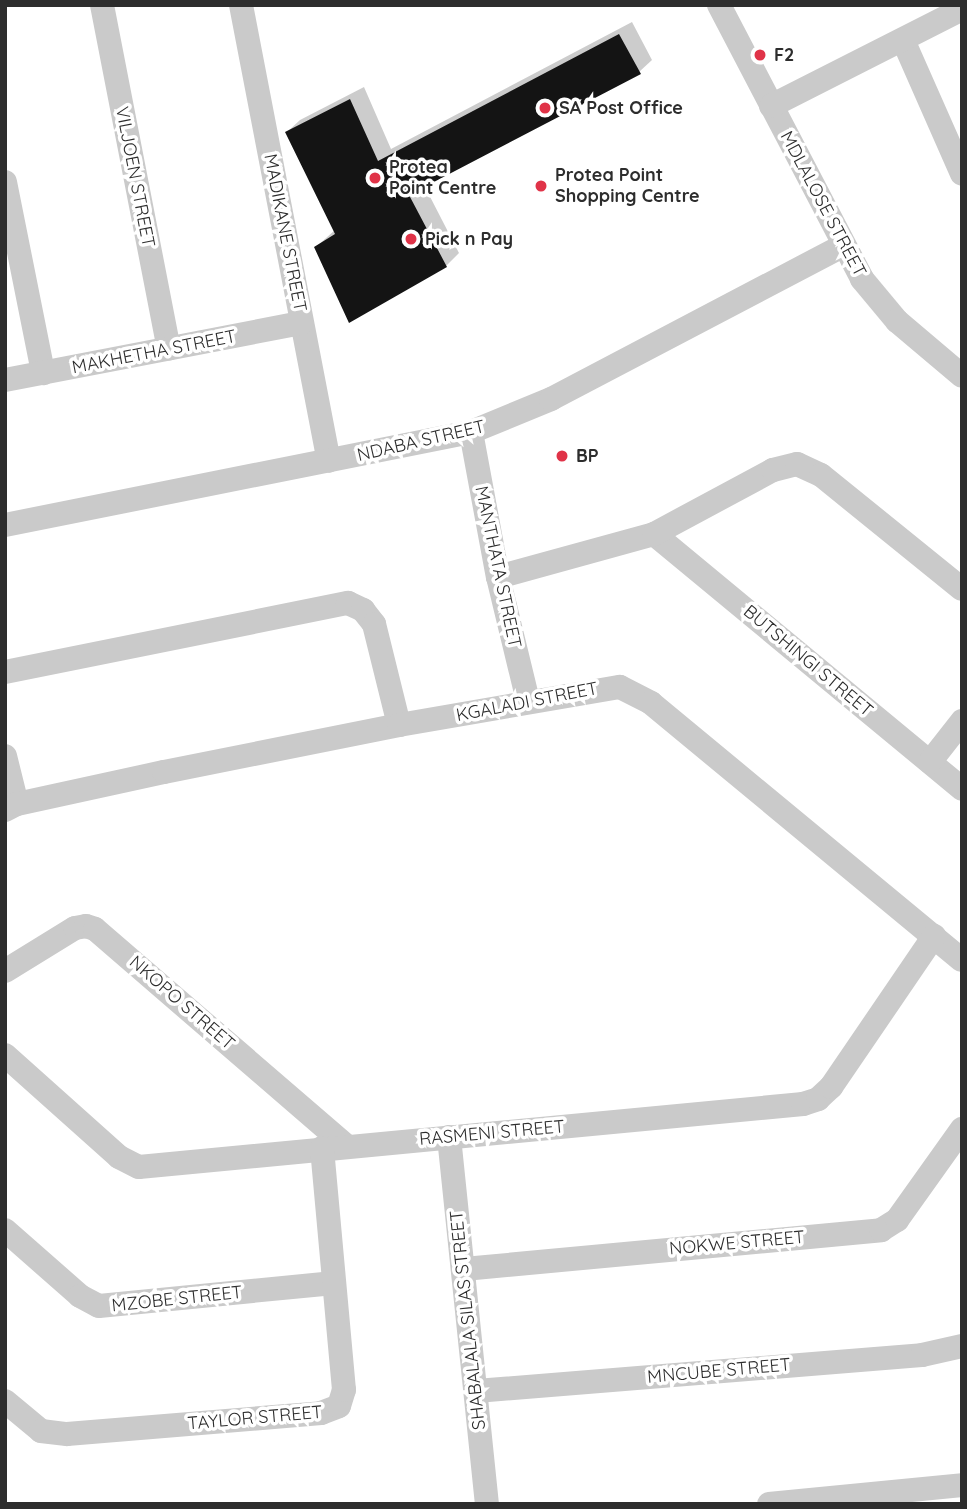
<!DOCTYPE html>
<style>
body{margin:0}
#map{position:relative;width:967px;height:1509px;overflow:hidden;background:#fff;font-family:Quicksand,sans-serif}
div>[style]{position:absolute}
.shadow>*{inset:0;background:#0003}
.building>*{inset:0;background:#141414}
.minor>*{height:24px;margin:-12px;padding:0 12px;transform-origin:12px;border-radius:12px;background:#cacaca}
.dots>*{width:19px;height:19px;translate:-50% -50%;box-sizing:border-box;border:4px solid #fff;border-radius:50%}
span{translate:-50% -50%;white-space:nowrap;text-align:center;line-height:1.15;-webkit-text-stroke:7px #fff;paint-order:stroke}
.poi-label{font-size:18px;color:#2d2d2d;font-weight:700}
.left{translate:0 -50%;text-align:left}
.street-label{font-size:18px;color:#2d2d2d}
.frame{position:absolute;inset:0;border:7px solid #2d2d2d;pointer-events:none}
</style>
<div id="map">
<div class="shadow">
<i style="clip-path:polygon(632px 22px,652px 60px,639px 72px,424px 185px,459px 253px,446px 266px,316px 247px,335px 230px,287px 132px,300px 120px,364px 87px,391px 149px)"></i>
</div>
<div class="building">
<i style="clip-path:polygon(619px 34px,641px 74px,409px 195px,447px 267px,349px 323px,314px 247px,335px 234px,285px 132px,350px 99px,378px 161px)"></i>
</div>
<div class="minor">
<i style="left:102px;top:5px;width:350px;rotate:79deg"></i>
<i style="left:241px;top:5px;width:464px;rotate:79.1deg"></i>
<i style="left:719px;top:5px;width:309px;rotate:62.4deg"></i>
<i style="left:862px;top:279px;width:55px;rotate:50.2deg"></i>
<i style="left:897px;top:321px;width:85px;rotate:40.2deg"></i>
<i style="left:903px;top:40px;width:146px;rotate:66.2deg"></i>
<i style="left:771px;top:106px;width:214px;rotate:-26.9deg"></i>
<i style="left:5px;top:182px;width:195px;rotate:78.7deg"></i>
<i style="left:5px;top:380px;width:302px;rotate:-10.9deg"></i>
<i style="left:471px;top:432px;width:147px;rotate:79.5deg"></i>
<i style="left:498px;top:577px;width:128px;rotate:76.4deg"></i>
<i style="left:5px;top:525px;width:475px;rotate:-11.3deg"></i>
<i style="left:471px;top:432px;width:87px;rotate:-22.4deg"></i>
<i style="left:551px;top:399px;width:330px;rotate:-27.7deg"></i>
<i style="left:654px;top:534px;width:400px;rotate:39.6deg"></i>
<i style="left:498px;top:577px;width:162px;rotate:-15.4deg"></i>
<i style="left:654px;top:534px;width:135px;rotate:-28.3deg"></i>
<i style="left:773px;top:470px;width:25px;rotate:-14deg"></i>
<i style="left:797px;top:464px;width:26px;rotate:25deg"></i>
<i style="left:821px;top:475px;width:181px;rotate:39deg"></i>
<i style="left:5px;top:672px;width:350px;rotate:-11.4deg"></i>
<i style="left:348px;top:603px;width:17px;rotate:25deg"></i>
<i style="left:363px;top:610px;width:18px;rotate:52deg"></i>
<i style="left:374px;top:624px;width:104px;rotate:76.1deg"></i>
<i style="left:5px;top:756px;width:49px;rotate:76deg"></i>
<i style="left:930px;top:762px;width:52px;rotate:-52deg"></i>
<i style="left:5px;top:810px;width:13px;rotate:-27deg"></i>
<i style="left:17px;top:804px;width:150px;rotate:-12.3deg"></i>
<i style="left:164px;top:772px;width:240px;rotate:-11.3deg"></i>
<i style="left:399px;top:725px;width:224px;rotate:-9.8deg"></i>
<i style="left:620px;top:687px;width:35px;rotate:27deg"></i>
<i style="left:651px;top:703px;width:403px;rotate:39.6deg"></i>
<i style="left:5px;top:971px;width:82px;rotate:-31.6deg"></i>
<i style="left:75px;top:928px;width:11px;rotate:-10deg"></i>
<i style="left:86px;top:926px;width:9px;rotate:18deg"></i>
<i style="left:95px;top:929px;width:332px;rotate:40.8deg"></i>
<i style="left:5px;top:1055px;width:153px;rotate:41.8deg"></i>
<i style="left:119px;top:1157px;width:22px;rotate:27deg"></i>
<i style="left:139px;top:1167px;width:667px;rotate:-5.42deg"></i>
<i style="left:803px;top:1104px;width:16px;rotate:-18deg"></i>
<i style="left:818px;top:1099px;width:18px;rotate:-43deg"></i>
<i style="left:831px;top:1087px;width:183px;rotate:-55.7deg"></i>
<i style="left:449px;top:1137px;width:369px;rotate:84.1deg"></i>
<i style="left:5px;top:1230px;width:100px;rotate:41.3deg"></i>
<i style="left:80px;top:1296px;width:21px;rotate:28deg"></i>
<i style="left:99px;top:1306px;width:236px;rotate:-5.6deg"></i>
<i style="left:464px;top:1269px;width:419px;rotate:-5.3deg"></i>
<i style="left:881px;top:1230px;width:19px;rotate:-32deg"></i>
<i style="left:897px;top:1220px;width:112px;rotate:-54.5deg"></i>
<i style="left:476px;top:1391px;width:447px;rotate:-4.6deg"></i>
<i style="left:922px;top:1355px;width:41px;rotate:-12.7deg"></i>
<i style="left:5px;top:1401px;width:47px;rotate:39.8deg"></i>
<i style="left:41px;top:1431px;width:26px;rotate:7deg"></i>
<i style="left:67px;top:1434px;width:255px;rotate:-4.7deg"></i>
<i style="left:321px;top:1413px;width:19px;rotate:-21deg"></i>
<i style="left:339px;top:1406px;width:17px;rotate:-73deg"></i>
<i style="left:344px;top:1390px;width:243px;rotate:-95.2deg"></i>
<i style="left:769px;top:1504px;width:194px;rotate:-5.6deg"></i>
</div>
<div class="dots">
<i style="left:760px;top:55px;background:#e03348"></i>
<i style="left:545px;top:108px;background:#e03348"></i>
<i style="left:375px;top:178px;background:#e03348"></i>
<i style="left:541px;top:186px;background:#e03348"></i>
<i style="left:411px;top:239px;background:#e03348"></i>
<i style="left:562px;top:456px;background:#e03348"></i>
</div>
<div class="poi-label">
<span class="left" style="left:774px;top:55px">F2</span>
<span class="left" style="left:559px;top:108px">SA Post Office</span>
<span class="left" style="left:389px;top:178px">Protea<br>Point Centre</span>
<span class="left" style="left:555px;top:186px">Protea Point<br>Shopping Centre</span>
<span class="left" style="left:425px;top:239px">Pick n Pay</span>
<span class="left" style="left:576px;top:456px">BP</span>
</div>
<div class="street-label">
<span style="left:135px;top:177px;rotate:79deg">VILJOEN STREET</span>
<span style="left:823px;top:204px;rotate:62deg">MDLALOSE STREET</span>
<span style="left:285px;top:233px;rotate:79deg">MADIKANE STREET</span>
<span style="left:154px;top:352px;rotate:-11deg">MAKHETHA STREET</span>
<span style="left:421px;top:441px;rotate:-13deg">NDABA STREET</span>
<span style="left:498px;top:567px;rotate:78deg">MANTHATA STREET</span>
<span style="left:808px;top:661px;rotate:40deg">BUTSHINGI STREET</span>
<span style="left:527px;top:702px;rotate:-11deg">KGALADI STREET</span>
<span style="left:182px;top:1003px;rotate:41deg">NKOPO STREET</span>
<span style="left:492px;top:1133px;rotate:-5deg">RASMENI STREET</span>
<span style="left:737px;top:1243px;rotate:-5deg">NOKWE STREET</span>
<span style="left:177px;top:1299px;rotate:-6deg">MZOBE STREET</span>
<span style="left:468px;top:1320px;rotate:-96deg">SHABALALA SILAS STREET</span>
<span style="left:719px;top:1371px;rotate:-5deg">MNCUBE STREET</span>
<span style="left:255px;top:1418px;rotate:-5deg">TAYLOR STREET</span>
</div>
<div class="frame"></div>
</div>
